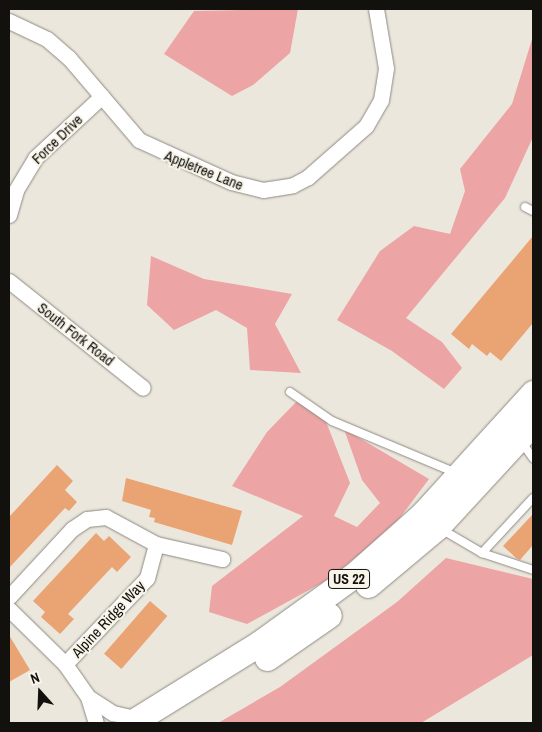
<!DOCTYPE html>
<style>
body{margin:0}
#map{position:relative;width:542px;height:732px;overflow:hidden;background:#ebe7dd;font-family:"Archivo Narrow",sans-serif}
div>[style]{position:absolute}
.green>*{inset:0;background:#eda4a4}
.building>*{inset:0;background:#eaa373;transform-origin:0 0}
.roads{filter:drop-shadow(0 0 1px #8e8a81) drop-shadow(0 0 1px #8e8a81)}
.service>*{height:8px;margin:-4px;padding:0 4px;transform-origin:4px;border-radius:4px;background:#fff}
.minor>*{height:15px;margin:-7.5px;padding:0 7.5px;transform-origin:7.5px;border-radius:7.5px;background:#fff}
.trunk>*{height:25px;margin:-12.5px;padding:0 12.5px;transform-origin:12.5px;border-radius:12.5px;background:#fff}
span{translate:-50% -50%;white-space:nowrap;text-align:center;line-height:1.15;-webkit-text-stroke:4px #f8f4ea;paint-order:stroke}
.shield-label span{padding:1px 4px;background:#f8f4ea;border:1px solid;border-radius:4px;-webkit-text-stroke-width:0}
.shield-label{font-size:14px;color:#12110d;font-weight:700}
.street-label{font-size:15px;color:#12110d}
.frame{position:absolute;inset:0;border:10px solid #12110d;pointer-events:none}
.north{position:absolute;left:15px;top:667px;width:50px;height:50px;-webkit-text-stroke:4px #f8f4ea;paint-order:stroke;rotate:340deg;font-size:14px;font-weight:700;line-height:20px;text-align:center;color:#12110d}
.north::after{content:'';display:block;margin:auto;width:18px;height:22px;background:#12110d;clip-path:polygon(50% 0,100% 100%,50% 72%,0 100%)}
</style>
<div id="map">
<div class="green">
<i style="clip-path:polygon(298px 9px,290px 53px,253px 85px,232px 96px,164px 54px,194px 11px)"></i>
<i style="clip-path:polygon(533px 36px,533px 137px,505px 198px,406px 318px,442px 342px,462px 368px,444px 389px,392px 351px,337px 320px,380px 251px,414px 226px,450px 234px,465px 191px,460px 169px,512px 104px)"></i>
<i style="clip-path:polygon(151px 256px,204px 279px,292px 294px,275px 324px,301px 373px,250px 370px,247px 328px,216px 310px,174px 330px,147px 305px)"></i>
<i style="clip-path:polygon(297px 401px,325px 419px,350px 483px,334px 516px,357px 527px,380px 503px,362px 480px,344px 429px,429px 479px,393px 527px,329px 579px,247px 624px,209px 612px,212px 586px,303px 516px,232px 486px,267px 432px)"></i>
<i style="clip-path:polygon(446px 558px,533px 579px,533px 655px,421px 723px,218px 723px,280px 687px,397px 602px)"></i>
</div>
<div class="building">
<i style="clip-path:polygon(533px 236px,533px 323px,501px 361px,490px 352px,487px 356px,472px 344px,469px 349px,451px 334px)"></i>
<i style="clip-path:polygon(57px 465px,73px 481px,65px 490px,77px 502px,69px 511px,65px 508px,9px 568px,9px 517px)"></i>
<i style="clip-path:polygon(126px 478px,242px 511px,232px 545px,154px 522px,155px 518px,149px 517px,151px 510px,122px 501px)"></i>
<i style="clip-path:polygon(533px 514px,533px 545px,520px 560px,516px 558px,503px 546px)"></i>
<i style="clip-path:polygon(96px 533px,104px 541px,109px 536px,131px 557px,117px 572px,112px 567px,68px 614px,74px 619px,60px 634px,41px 617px,45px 612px,33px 601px)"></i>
<i style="left:150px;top:601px;width:23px;height:70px;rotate:41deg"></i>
<i style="clip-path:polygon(9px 635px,30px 670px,9px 682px)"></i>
</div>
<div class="roads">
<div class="service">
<i style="left:525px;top:207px;width:9px;rotate:27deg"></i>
<i style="left:290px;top:392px;width:51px;rotate:34.6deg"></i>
<i style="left:332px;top:421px;width:132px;rotate:22.7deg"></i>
<i style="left:521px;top:441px;width:21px;rotate:55deg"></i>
<i style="left:441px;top:529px;width:48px;rotate:30.3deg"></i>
<i style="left:482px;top:553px;width:75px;rotate:-47.2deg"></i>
<i style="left:482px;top:553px;width:54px;rotate:18.4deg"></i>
</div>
<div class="minor">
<i style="left:9px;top:21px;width:42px;rotate:25.3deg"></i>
<i style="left:47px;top:39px;width:29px;rotate:41deg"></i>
<i style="left:69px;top:58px;width:108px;rotate:49.5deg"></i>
<i style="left:139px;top:140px;width:101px;rotate:24.5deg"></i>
<i style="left:231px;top:182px;width:33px;rotate:14deg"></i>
<i style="left:263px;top:190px;width:30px;rotate:-9deg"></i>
<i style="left:293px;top:185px;width:17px;rotate:-28deg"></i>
<i style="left:308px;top:177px;width:77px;rotate:-41.3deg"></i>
<i style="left:366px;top:126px;width:30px;rotate:-60deg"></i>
<i style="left:381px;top:100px;width:32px;rotate:-81deg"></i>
<i style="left:386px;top:68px;width:60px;rotate:-99.6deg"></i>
<i style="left:9px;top:215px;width:26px;rotate:-74deg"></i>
<i style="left:16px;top:190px;width:37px;rotate:-59deg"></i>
<i style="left:35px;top:158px;width:91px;rotate:-42.8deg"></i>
<i style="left:9px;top:281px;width:171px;rotate:38.6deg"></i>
<i style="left:9px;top:597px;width:93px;rotate:-47.2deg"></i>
<i style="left:72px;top:529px;width:18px;rotate:-34deg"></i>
<i style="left:87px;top:519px;width:19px;rotate:-6deg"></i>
<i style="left:106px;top:517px;width:57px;rotate:28.4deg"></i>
<i style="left:156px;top:544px;width:68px;rotate:12.8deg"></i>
<i style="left:9px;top:609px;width:78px;rotate:44.5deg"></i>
<i style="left:65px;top:664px;width:40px;rotate:55.1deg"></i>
<i style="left:88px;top:697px;width:27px;rotate:73deg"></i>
<i style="left:65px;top:664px;width:119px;rotate:-46.4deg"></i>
<i style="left:147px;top:578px;width:35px;rotate:-75deg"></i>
<i style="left:88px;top:697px;width:30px;rotate:33deg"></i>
<i style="left:113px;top:713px;width:26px;rotate:13deg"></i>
</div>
<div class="trunk">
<i style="left:368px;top:585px;width:90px;rotate:-40deg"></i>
<i style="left:437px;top:527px;width:142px;rotate:-47.3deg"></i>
<i style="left:267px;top:658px;width:75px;rotate:-34.7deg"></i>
<i style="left:131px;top:723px;width:152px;rotate:-31.8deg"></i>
<i style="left:260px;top:643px;width:115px;rotate:-35.8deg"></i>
<i style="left:353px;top:576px;width:94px;rotate:-41.5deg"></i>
<i style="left:423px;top:514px;width:164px;rotate:-47.7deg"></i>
</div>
</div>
<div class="shield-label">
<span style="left:349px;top:579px">US 22</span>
</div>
<div class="street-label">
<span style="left:57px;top:139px;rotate:-44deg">Force Drive</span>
<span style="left:204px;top:170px;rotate:22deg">Appletree Lane</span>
<span style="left:76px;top:334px;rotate:38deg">South Fork Road</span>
<span style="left:108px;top:619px;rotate:-47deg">Alpine Ridge Way</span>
</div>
<div class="frame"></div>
<div class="north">N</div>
</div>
